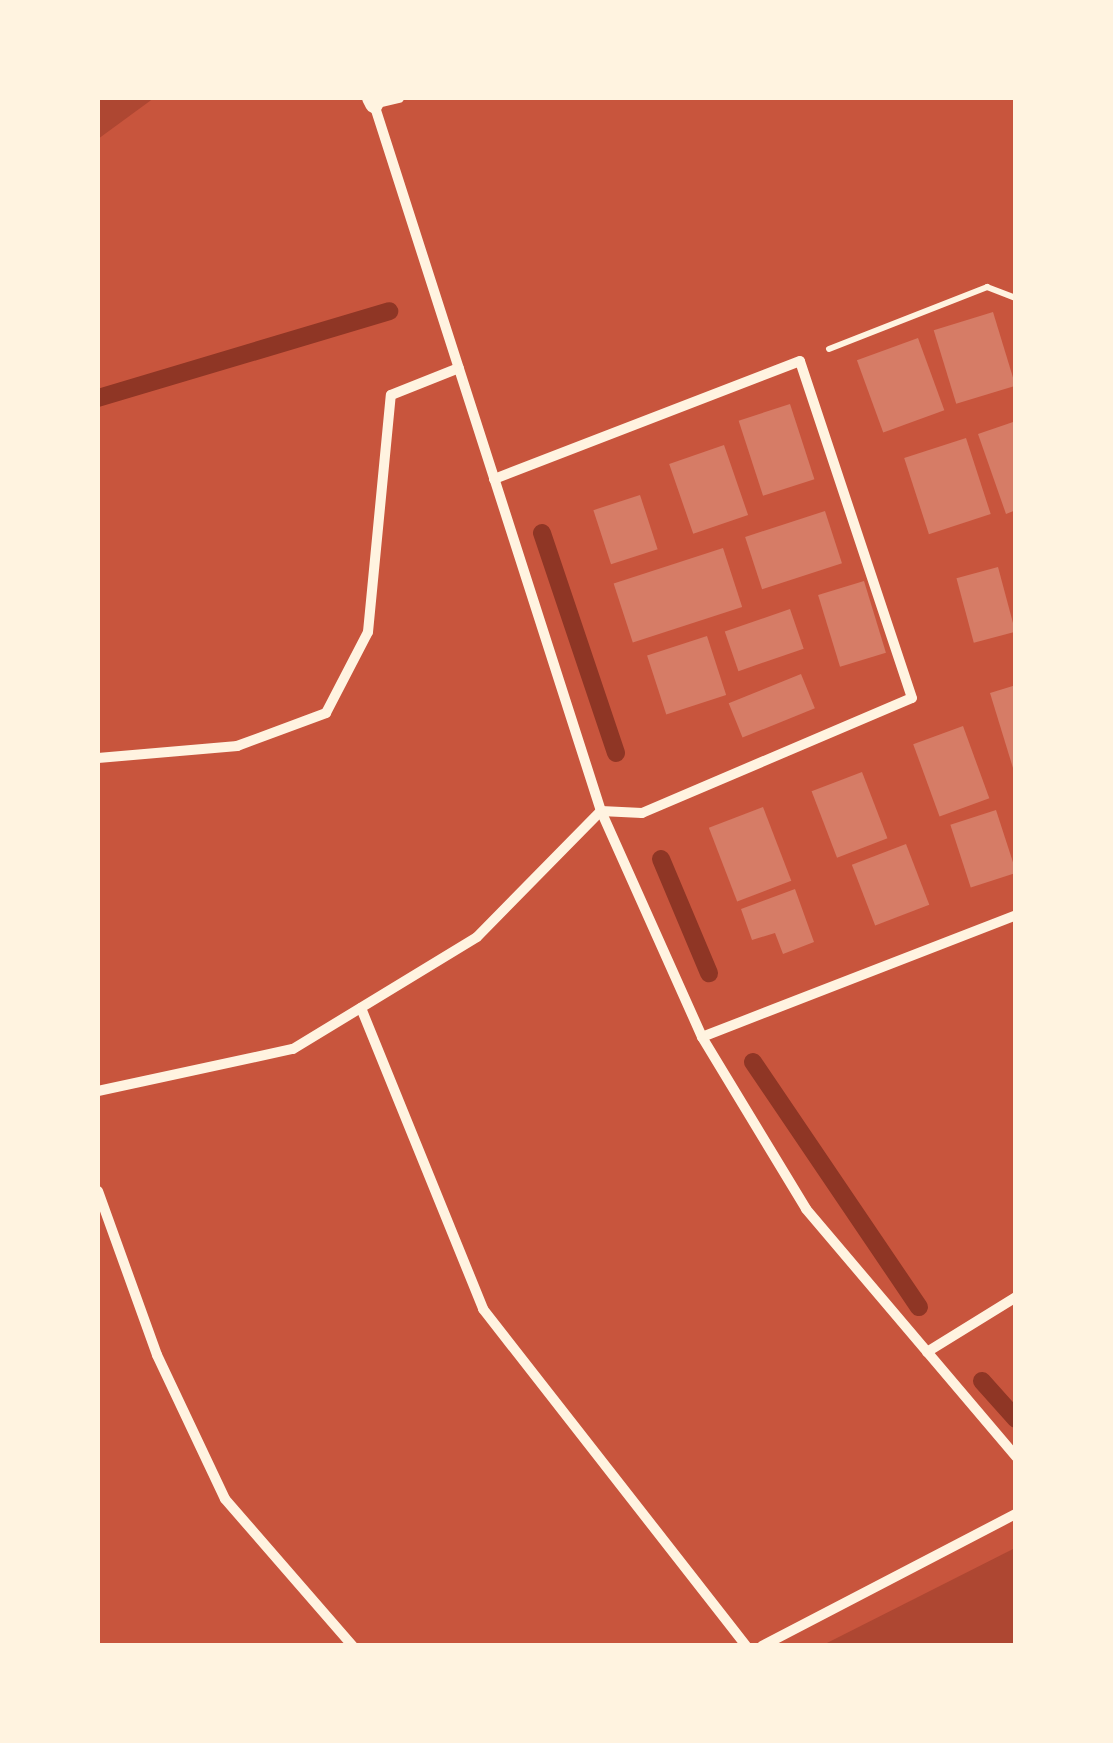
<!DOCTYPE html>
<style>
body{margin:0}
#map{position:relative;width:1113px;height:1743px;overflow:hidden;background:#c8553d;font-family:"Public Sans",sans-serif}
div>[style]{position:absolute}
.green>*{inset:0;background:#ae4732}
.stream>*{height:18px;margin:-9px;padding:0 9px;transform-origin:9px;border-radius:9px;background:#8f3625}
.building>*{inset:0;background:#d67c66;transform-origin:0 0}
.path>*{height:6px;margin:-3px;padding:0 3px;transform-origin:3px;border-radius:3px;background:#fff3e0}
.minor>*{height:10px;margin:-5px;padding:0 5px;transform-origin:5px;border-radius:5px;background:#fff3e0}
.tertiary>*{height:18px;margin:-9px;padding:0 9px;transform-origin:9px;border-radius:9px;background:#fff3e0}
span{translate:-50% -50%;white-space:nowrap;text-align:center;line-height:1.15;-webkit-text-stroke:8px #fff3e0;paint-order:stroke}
.frame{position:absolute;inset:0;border:100px solid #fff3e0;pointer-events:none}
</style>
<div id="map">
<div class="green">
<i style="clip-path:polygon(98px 98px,154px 98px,98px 139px)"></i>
<i style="clip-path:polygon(1015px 1548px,1015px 1645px,823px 1645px)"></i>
</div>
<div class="stream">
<i style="left:98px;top:398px;width:304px;rotate:-16.6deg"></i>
<i style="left:542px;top:533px;width:232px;rotate:71.4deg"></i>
<i style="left:661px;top:859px;width:124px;rotate:67.2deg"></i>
<i style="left:753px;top:1062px;width:296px;rotate:55.9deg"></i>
<i style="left:982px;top:1381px;width:51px;rotate:48.2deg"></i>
</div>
<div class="building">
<i style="left:993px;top:312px;width:77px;height:62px;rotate:73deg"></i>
<i style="left:918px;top:338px;width:77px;height:65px;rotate:70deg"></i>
<i style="left:790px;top:404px;width:79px;height:54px;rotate:72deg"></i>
<i style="clip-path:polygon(1016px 421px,1016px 510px,1006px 514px,978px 434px)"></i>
<i style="left:966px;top:438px;width:80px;height:65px;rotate:72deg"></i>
<i style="left:724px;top:445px;width:74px;height:58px;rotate:71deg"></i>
<i style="left:640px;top:495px;width:57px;height:49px;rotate:72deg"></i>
<i style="left:825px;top:511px;width:55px;height:84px;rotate:72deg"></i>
<i style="left:723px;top:548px;width:62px;height:115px;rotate:72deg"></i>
<i style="left:998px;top:567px;width:67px;height:43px;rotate:75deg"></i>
<i style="left:864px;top:581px;width:75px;height:48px;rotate:73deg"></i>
<i style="left:790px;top:609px;width:42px;height:69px;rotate:71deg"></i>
<i style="left:707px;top:636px;width:62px;height:63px;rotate:72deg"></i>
<i style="left:801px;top:674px;width:37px;height:78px;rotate:68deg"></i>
<i style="clip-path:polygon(1016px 685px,1016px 767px,1013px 768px,990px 693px)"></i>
<i style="left:963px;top:726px;width:77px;height:53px;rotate:70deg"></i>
<i style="left:862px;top:772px;width:71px;height:54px;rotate:69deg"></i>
<i style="left:763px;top:807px;width:79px;height:58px;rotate:69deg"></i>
<i style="left:996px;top:810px;width:66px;height:48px;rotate:72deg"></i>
<i style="left:906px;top:844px;width:65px;height:58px;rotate:69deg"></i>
<i style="clip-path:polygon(795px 889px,814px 942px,783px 954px,775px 933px,752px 940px,741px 909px)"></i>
</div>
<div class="path">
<i style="left:829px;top:349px;width:170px;rotate:-21.4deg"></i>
<i style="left:987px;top:287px;width:31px;rotate:21deg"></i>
</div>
<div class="minor">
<i style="left:399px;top:98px;width:26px;rotate:167deg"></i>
<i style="left:374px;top:104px;width:743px;rotate:72.2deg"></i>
<i style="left:601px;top:811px;width:248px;rotate:65.9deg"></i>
<i style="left:702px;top:1037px;width:201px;rotate:58.8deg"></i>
<i style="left:806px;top:1209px;width:325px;rotate:49.7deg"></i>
<i style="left:98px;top:758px;width:140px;rotate:-4.9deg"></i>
<i style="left:237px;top:746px;width:95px;rotate:-20.3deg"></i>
<i style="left:326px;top:713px;width:91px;rotate:-62.6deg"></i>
<i style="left:368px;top:632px;width:238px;rotate:-84.5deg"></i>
<i style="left:391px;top:395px;width:73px;rotate:-21.7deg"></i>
<i style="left:361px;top:1008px;width:325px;rotate:67.9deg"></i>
<i style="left:483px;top:1309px;width:427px;rotate:52deg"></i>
<i style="left:702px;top:1037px;width:337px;rotate:-21.2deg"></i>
<i style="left:98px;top:1091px;width:199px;rotate:-12.2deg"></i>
<i style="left:293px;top:1049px;width:215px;rotate:-31.3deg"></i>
<i style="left:477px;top:937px;width:177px;rotate:-45.5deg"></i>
<i style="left:601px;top:811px;width:41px;rotate:2.8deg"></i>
<i style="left:642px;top:813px;width:293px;rotate:-23.1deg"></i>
<i style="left:912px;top:698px;width:355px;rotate:-108.4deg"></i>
<i style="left:800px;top:361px;width:328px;rotate:158.9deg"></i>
<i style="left:98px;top:1191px;width:174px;rotate:70.2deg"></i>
<i style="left:157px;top:1355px;width:159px;rotate:64.7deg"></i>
<i style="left:225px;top:1499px;width:195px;rotate:49deg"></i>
<i style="left:927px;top:1352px;width:105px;rotate:-31.7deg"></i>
<i style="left:762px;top:1646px;width:286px;rotate:-27.5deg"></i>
</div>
<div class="tertiary">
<i style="left:371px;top:98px;width:7px;rotate:63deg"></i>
</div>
<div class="frame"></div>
</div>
